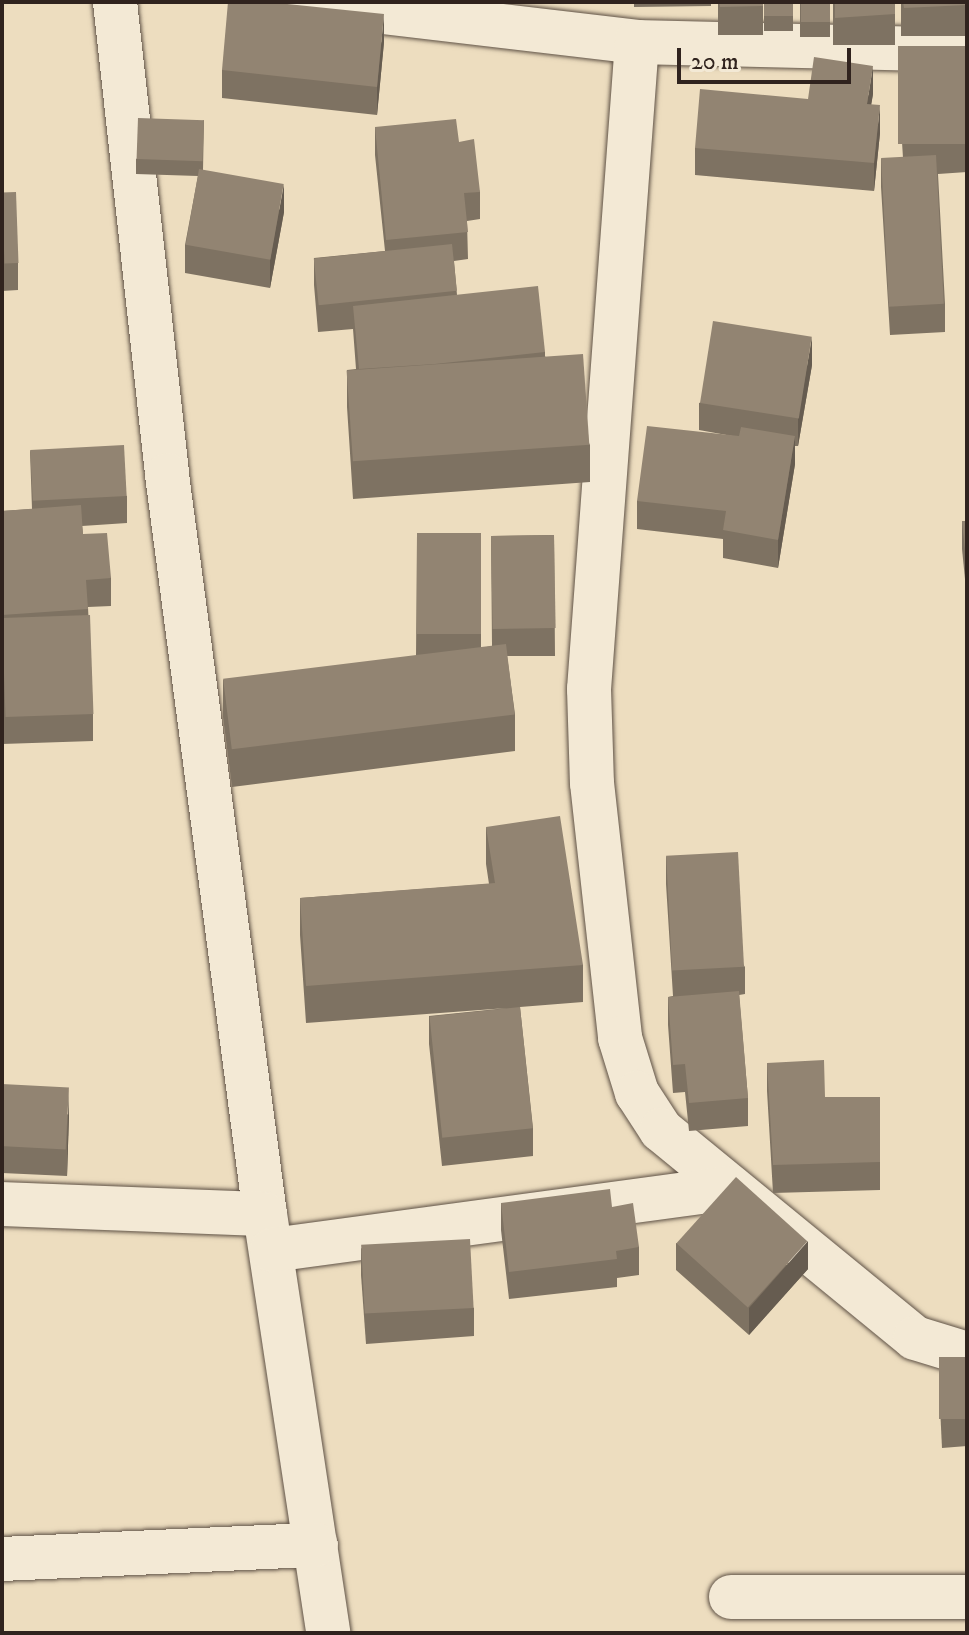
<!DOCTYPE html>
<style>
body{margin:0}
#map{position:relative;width:969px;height:1635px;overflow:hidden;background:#edddbf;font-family:"IM FELL DW Pica",serif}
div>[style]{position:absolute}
.roads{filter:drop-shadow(0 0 2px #5f5246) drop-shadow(0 0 2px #5f5246)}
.street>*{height:44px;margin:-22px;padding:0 22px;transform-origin:22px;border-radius:22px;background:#f3e9d5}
.wall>*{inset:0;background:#7e7262;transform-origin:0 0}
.shaded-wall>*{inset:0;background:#665c50}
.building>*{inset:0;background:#928472;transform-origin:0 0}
span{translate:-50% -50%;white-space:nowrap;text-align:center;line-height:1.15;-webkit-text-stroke:8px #f3e9d5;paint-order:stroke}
.frame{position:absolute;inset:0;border:4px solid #30231e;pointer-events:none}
.scale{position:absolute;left:677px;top:48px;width:174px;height:36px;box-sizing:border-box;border:4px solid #30231e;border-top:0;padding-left:10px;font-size:24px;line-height:28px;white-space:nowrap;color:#30231e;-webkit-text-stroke:6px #f3e9d5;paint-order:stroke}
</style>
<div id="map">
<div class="roads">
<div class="street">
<i style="left:115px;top:2px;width:476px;rotate:83.7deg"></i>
<i style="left:167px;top:475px;width:745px;rotate:82.45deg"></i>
<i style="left:265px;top:1214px;width:424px;rotate:81.4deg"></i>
<i style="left:298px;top:2px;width:341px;rotate:6.7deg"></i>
<i style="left:637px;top:42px;width:330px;rotate:1.4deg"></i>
<i style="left:637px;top:42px;width:649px;rotate:94.24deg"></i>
<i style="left:589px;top:689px;width:94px;rotate:88.2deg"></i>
<i style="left:592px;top:783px;width:257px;rotate:83.7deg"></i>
<i style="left:620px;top:1038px;width:58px;rotate:72.8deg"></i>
<i style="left:637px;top:1093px;width:44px;rotate:57deg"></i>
<i style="left:661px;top:1130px;width:328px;rotate:39.3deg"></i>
<i style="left:915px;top:1338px;width:54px;rotate:17.1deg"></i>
<i style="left:2px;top:1204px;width:263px;rotate:2.2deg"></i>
<i style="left:272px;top:1250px;width:463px;rotate:-7.7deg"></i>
<i style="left:2px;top:1559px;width:314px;rotate:-2.6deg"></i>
<i style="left:731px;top:1597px;width:236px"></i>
</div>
</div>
<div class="wall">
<i style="clip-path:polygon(634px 2px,711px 2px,711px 6px,634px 7px)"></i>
<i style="left:718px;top:2px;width:45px;height:33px"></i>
<i style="left:764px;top:2px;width:29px;height:29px"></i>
<i style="left:800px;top:2px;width:30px;height:35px"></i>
<i style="left:833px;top:2px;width:62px;height:43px"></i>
<i style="left:901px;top:2px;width:66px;height:34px"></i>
<i style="clip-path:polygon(384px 42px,377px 115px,222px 98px,222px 70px)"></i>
<i style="clip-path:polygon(967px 46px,967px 172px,938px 174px,945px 304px,945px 332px,890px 335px,881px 187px,881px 159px,903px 158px,898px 78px,898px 51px)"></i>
<i style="clip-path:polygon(873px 94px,871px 104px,880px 133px,874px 191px,695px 175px,695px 148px)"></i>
<i style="clip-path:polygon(204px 120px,203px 170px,284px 212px,270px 288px,185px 273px,185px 245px,198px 176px,136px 174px,136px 159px)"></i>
<i style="clip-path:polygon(375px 127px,459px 142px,480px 192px,480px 219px,467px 221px,468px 259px,454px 261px,457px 295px,545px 352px,545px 356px,590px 445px,590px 482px,353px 499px,347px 407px,347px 370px,356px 369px,353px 329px,318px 332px,314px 285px,314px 258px,385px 251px,375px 155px)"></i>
<i style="clip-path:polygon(2px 193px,18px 263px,18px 290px,2px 291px)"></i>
<i style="clip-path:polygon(812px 365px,798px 446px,795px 446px,795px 464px,778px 568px,723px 558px,723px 539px,637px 529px,637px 501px,732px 436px,699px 430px,699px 403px)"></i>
<i style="clip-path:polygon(30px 451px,127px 496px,127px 523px,82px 526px,83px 534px,111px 578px,111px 606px,88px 607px,93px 714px,93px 741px,2px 744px,2px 511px,32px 509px)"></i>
<i style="clip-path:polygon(962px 521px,967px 521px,967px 599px,962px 549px)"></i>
<i style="clip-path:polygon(417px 533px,481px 533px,481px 648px,492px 646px,491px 536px,554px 535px,555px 656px,507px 656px,515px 714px,515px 751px,232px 787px,223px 717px,223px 680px,416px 656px)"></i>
<i style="clip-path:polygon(486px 827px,583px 965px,583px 1002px,520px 1007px,533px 1128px,533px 1156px,442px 1166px,429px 1044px,429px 1016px,507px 1008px,306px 1023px,300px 935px,300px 898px,489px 884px,486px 864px)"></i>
<i style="clip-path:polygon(666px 856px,745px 967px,745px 994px,739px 995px,748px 1098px,748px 1126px,689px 1131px,685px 1092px,673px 1093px,668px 1025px,668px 997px,673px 996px,666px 884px)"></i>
<i style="clip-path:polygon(767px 1063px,825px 1097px,880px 1097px,880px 1190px,773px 1193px,767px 1091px)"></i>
<i style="clip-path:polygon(2px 1084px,69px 1115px,67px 1176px,2px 1173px)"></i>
<i style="clip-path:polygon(501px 1203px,612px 1207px,639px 1247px,639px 1275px,617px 1278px,617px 1287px,509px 1299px,501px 1230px)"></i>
<i style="clip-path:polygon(676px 1243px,808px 1269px,749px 1335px,676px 1270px)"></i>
<i style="clip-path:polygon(361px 1248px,474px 1308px,474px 1336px,366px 1344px,361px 1275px)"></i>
<i style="clip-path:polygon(967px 1357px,967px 1446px,942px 1448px,939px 1386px,939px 1359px)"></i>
</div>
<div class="shaded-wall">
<i style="clip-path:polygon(384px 14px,384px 42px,377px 115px,377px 87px)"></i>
<i style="clip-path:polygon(873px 66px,873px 94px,867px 131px,867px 104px)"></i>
<i style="clip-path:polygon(880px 105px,880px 133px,874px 191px,874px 163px)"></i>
<i style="clip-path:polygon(284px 184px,284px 212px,270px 288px,270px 260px)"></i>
<i style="clip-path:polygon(812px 337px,812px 365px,798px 446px,798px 418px)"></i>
<i style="clip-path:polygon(795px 436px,795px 464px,778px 568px,778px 540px)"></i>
<i style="clip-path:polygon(69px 1087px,69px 1115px,67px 1176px,67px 1148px)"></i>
<i style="clip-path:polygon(808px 1241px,808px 1269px,749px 1335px,749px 1308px)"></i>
</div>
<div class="building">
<i style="clip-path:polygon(228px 2px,268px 2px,384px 14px,377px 87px,222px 70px)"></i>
<i style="clip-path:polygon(719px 2px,763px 2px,763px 6px,720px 7px)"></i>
<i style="left:764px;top:2px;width:29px;height:14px"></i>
<i style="left:801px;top:2px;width:29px;height:20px"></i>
<i style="clip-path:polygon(835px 2px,895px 2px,895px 14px,835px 18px)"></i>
<i style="clip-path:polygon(903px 2px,967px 2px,967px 5px,904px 8px)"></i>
<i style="left:967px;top:46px;width:98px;height:69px;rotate:90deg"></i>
<i style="clip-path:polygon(814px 57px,873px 66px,867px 104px,880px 105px,874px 163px,695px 148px,700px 89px,808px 99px)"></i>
<i style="left:138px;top:118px;width:66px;height:41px;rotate:2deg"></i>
<i style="clip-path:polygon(456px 119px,459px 142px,474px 139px,480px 192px,464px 193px,468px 232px,386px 240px,375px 127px)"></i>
<i style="left:936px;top:155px;width:149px;height:55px;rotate:87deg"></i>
<i style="left:199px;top:169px;width:86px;height:77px;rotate:10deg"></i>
<i style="left:16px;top:192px;width:71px;height:14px;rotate:88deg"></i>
<i style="left:452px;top:244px;width:47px;height:139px;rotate:84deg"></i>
<i style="clip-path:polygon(538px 286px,545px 352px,435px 364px,359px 369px,353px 306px)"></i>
<i style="left:713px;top:321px;width:100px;height:83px;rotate:9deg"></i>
<i style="left:583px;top:354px;width:91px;height:237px;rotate:86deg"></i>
<i style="clip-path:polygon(647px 426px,739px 436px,741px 427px,795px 436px,778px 540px,723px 530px,726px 511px,637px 501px)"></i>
<i style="left:124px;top:445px;width:51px;height:94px;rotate:87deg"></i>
<i style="clip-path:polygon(81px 505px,83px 534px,107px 533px,111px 578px,86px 580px,88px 609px,2px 615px,2px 511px)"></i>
<i style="clip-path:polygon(962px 521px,967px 521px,967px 572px)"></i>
<i style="left:417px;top:533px;width:64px;height:101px"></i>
<i style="left:554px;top:535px;width:93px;height:63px;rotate:89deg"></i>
<i style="left:90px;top:615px;width:99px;height:88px;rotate:88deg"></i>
<i style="left:506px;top:644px;width:71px;height:285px;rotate:83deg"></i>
<i style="clip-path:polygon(560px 816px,583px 965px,306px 986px,300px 898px,495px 883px,486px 827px)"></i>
<i style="left:738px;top:852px;width:115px;height:72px;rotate:87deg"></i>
<i style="clip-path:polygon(739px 991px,748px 1098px,689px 1103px,685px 1064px,673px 1065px,668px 997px)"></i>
<i style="left:520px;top:1007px;width:122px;height:91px;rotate:84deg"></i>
<i style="clip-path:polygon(824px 1060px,825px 1097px,880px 1097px,880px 1162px,773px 1165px,767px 1063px)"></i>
<i style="left:2px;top:1084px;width:67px;height:62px;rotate:3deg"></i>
<i style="left:736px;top:1177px;width:96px;height:89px;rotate:42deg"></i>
<i style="clip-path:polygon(610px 1189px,612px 1207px,633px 1203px,639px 1247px,616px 1251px,617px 1259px,509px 1272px,501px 1203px)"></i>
<i style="left:470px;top:1239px;width:69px;height:109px;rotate:87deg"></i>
<i style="left:967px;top:1357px;width:62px;height:28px;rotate:90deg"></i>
</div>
<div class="frame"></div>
<div class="scale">20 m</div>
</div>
